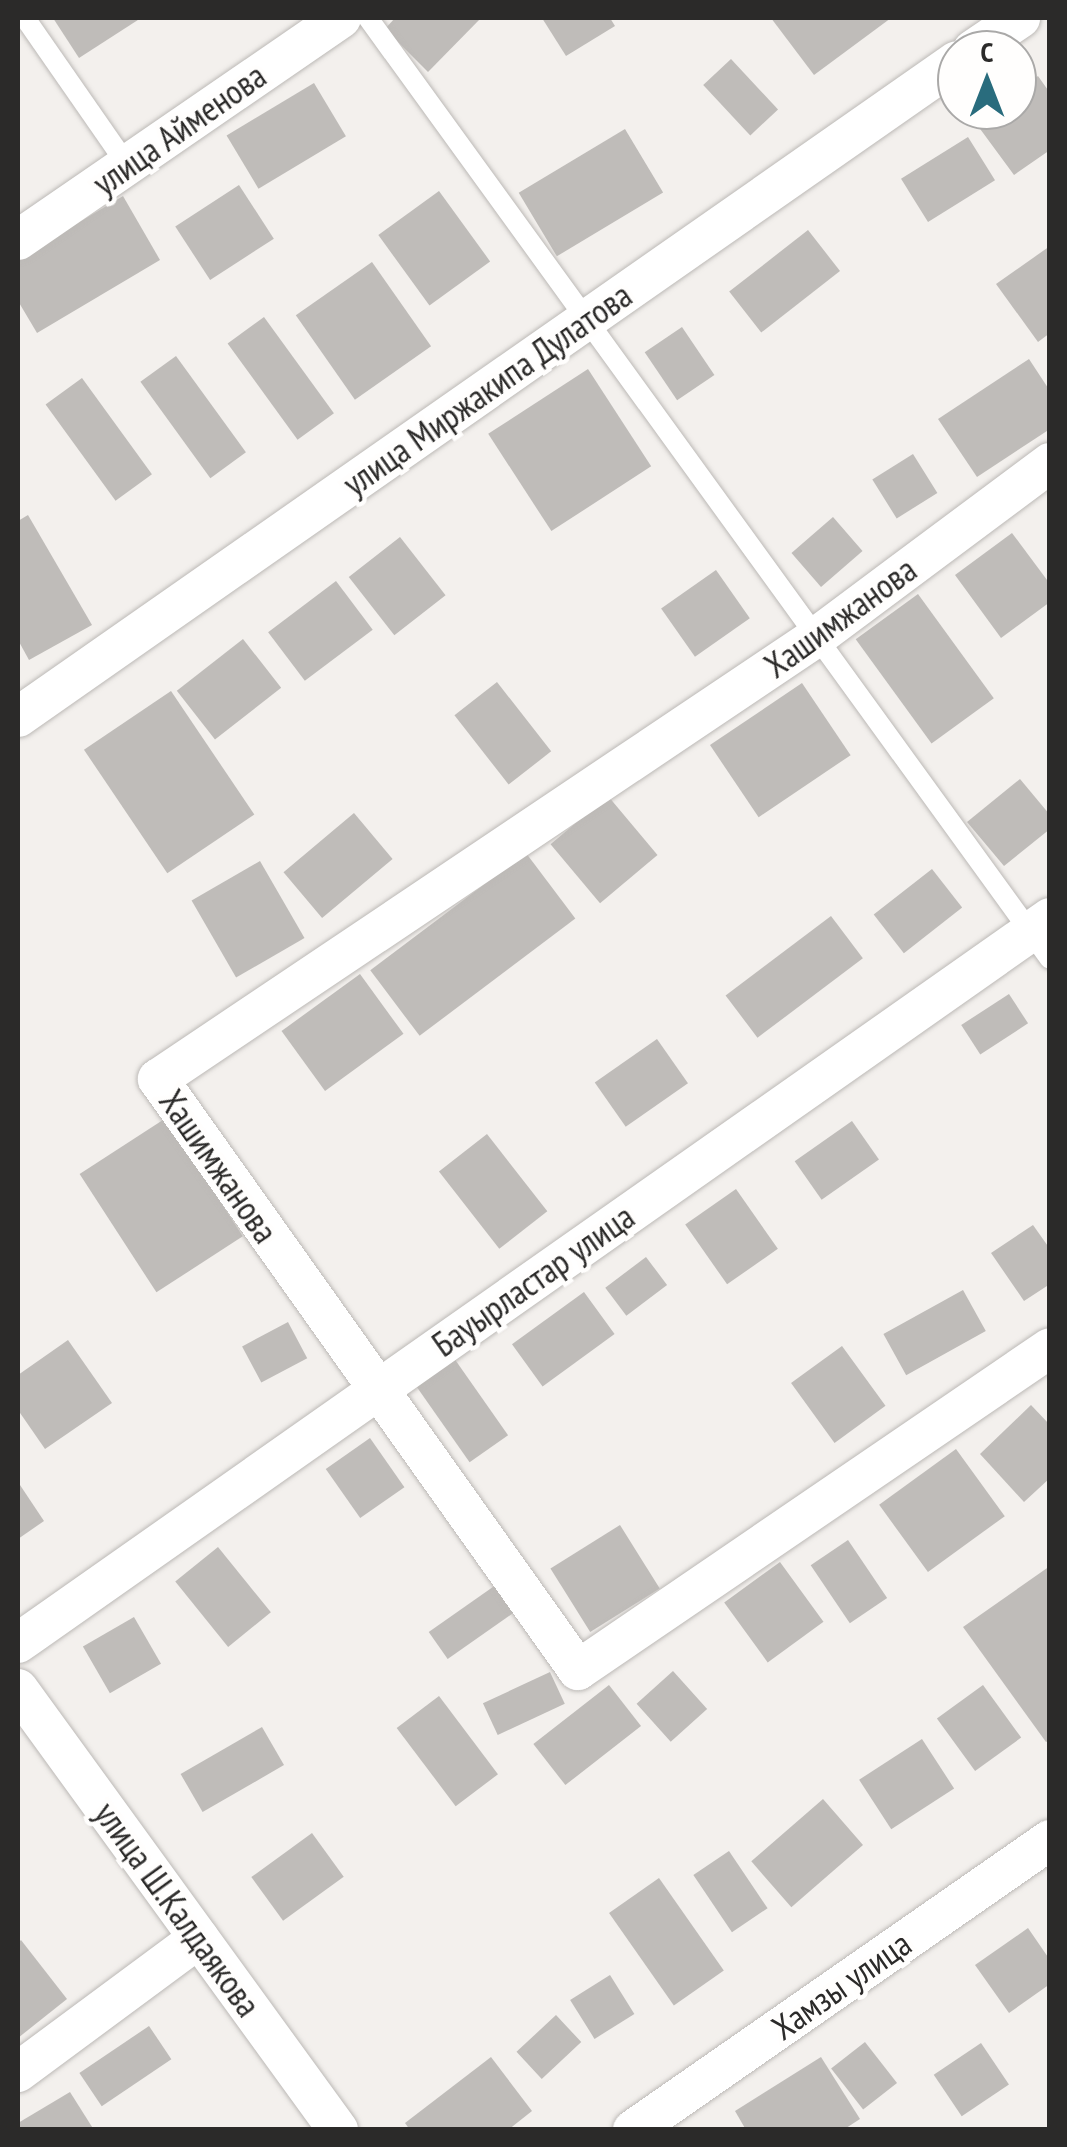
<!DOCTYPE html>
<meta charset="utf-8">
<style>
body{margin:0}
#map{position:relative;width:1067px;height:2147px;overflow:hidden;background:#f3f0ed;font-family:"PT Sans Narrow",sans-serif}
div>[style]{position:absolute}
.building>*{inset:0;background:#bfbcb9;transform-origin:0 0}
.roads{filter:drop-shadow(0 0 2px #bcb9b6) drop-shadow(0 0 2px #bcb9b6)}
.lane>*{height:20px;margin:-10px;padding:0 10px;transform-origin:10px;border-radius:10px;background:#fff}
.street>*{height:40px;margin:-20px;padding:0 20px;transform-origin:20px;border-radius:20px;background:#fff}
span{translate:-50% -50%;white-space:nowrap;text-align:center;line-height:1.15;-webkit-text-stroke:9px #fffefd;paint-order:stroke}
.street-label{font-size:35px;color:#2b2a29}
.frame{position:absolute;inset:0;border:20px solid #2b2a29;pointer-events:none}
.north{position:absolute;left:937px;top:30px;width:100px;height:100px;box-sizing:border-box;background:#fffefd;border:2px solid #aaa9a8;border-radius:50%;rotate:0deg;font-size:28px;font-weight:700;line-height:40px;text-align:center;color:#2b2a29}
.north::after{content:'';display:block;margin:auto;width:35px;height:45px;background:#296c7d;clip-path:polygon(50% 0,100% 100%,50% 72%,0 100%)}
</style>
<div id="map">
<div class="building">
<i style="clip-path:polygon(53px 18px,141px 18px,79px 58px)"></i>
<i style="clip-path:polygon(395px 18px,481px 18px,428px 72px,385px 29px)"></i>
<i style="clip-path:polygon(542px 18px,610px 18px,615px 26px,566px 56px)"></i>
<i style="clip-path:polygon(771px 18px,891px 18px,814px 75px)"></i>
<i style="left:731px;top:59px;width:69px;height:38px;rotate:47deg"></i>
<i style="clip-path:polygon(1038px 76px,1050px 93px,1050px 150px,1014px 175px,975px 122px,991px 110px,1017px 110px,1017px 91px)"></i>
<i style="left:314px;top:83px;width:62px;height:102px;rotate:59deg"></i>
<i style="left:625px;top:129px;width:74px;height:124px;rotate:59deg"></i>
<i style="left:968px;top:137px;width:51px;height:79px;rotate:58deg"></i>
<i style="left:239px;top:185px;width:64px;height:76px;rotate:57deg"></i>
<i style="left:439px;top:191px;width:87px;height:75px;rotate:54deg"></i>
<i style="clip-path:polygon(123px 196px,160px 260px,37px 333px,18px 301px,18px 259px)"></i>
<i style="left:808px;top:230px;width:52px;height:100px;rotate:52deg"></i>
<i style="clip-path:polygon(1050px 246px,1050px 333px,1038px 342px,996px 284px)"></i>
<i style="left:372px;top:262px;width:103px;height:93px;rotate:55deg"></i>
<i style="left:264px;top:317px;width:119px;height:45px;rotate:54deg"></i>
<i style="left:682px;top:327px;width:58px;height:45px;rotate:56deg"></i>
<i style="left:176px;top:356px;width:119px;height:44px;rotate:54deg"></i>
<i style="clip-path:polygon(1029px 359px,1050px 391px,1050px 429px,977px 477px,938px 419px)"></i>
<i style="left:588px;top:369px;width:116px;height:119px;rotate:57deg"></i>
<i style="left:82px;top:378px;width:119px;height:45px;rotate:54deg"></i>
<i style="left:913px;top:454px;width:46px;height:48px;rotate:58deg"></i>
<i style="clip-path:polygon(28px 515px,92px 625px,29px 660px,18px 640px,18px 521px)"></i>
<i style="left:833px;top:517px;width:45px;height:55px;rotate:49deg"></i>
<i style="clip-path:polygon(1012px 533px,1050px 584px,1050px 602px,1001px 638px,955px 575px)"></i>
<i style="left:400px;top:537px;width:74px;height:65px;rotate:52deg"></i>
<i style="left:716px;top:570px;width:59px;height:67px;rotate:55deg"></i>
<i style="left:336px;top:581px;width:61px;height:85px;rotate:53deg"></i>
<i style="left:918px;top:594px;width:129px;height:77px;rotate:54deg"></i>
<i style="left:243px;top:639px;width:62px;height:84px;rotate:52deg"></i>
<i style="left:497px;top:682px;width:88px;height:54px;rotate:52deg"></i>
<i style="left:802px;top:683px;width:87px;height:111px;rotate:56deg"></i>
<i style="left:171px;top:691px;width:149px;height:105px;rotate:56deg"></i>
<i style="clip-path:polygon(1020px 779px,1050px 815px,1050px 829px,1004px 866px,967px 822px)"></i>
<i style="left:608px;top:796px;width:77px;height:75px;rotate:50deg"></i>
<i style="left:354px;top:813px;width:60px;height:92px;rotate:50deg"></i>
<i style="left:526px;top:853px;width:82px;height:195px;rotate:53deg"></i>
<i style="left:260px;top:861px;width:89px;height:79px;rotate:60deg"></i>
<i style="left:932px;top:869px;width:49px;height:74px;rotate:52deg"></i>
<i style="left:831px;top:916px;width:53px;height:132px;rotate:53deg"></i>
<i style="left:360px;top:974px;width:74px;height:97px;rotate:54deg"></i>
<i style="left:1009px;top:994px;width:35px;height:57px;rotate:57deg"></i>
<i style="left:657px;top:1039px;width:54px;height:76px;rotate:55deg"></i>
<i style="left:166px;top:1118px;width:141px;height:103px;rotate:57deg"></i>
<i style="left:852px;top:1121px;width:47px;height:70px;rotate:55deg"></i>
<i style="left:487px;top:1134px;width:98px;height:61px;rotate:52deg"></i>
<i style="left:736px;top:1189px;width:73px;height:62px;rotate:55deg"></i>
<i style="clip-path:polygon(1033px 1225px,1050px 1249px,1050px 1284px,1024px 1301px,991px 1253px)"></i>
<i style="left:646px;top:1257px;width:35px;height:51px;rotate:53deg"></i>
<i style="left:963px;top:1290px;width:47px;height:91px;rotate:61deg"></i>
<i style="left:584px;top:1292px;width:52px;height:89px;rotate:54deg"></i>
<i style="left:288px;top:1322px;width:41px;height:52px;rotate:62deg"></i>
<i style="clip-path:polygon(68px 1340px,112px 1403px,45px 1449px,18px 1410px,18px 1375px)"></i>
<i style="left:842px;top:1346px;width:74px;height:63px;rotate:54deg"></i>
<i style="left:449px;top:1351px;width:103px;height:47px;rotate:55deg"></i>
<i style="clip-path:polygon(1031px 1405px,1050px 1425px,1050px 1478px,1024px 1502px,980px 1454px)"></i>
<i style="left:370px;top:1438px;width:60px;height:54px;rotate:55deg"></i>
<i style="left:956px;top:1449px;width:83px;height:95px;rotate:54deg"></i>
<i style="clip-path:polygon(18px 1482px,44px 1521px,18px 1539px)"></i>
<i style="left:620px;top:1525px;width:75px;height:82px;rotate:58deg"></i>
<i style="left:848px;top:1540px;width:70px;height:45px;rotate:56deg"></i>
<i style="left:218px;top:1547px;width:84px;height:55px;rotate:51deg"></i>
<i style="left:780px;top:1562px;width:74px;height:69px;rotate:54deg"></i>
<i style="clip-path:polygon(1050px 1566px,1050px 1740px,1046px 1742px,963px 1627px)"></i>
<i style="left:500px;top:1582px;width:33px;height:87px;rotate:55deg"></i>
<i style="left:134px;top:1617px;width:54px;height:59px;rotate:60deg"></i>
<i style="left:673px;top:1671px;width:51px;height:49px;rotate:48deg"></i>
<i style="left:550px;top:1672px;width:35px;height:74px;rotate:65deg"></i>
<i style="left:609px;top:1685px;width:52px;height:96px;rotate:52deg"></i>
<i style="left:983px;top:1685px;width:65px;height:57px;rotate:54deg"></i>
<i style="left:439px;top:1696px;width:98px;height:53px;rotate:53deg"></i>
<i style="left:262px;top:1727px;width:44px;height:94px;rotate:60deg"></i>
<i style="left:922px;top:1739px;width:59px;height:75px;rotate:57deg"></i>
<i style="left:823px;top:1799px;width:61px;height:95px;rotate:49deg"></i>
<i style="left:312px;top:1833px;width:54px;height:75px;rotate:54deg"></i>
<i style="left:729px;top:1851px;width:69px;height:43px;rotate:56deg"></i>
<i style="left:659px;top:1878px;width:113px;height:61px;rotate:55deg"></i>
<i style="clip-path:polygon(1028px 1928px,1050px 1960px,1050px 1984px,1009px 2013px,975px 1965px)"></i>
<i style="clip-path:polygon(21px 1940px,67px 1999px,18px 2038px,18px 1943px)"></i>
<i style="left:610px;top:1975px;width:46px;height:47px;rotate:58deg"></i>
<i style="left:556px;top:2015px;width:37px;height:54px;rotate:47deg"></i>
<i style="left:149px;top:2026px;width:40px;height:84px;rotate:56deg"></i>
<i style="left:865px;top:2042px;width:52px;height:43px;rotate:52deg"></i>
<i style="left:981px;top:2043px;width:50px;height:57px;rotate:56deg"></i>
<i style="clip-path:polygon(491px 2057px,532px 2111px,508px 2130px,410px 2130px,405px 2123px)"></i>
<i style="clip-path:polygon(821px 2057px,860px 2119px,843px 2130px,746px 2130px,735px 2111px)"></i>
<i style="clip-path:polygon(70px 2092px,94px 2130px,18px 2130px,18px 2123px)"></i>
</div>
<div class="roads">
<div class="lane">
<i style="left:25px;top:18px;width:179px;rotate:55.2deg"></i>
<i style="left:368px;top:18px;width:1162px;rotate:54.07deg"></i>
</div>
<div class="street">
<i style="left:973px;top:50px;width:57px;rotate:-34.2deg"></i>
<i style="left:18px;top:240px;width:392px;rotate:-34.5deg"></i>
<i style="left:1050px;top:463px;width:289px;rotate:143.3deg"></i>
<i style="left:818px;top:636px;width:795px;rotate:146.13deg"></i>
<i style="left:158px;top:1079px;width:725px;rotate:54.6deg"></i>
<i style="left:578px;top:1670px;width:571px;rotate:-34.3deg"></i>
<i style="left:18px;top:717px;width:1145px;rotate:-34.94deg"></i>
<i style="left:18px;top:1643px;width:1261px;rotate:-35.09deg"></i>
<i style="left:18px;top:1689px;width:545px;rotate:54.03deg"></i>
<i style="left:18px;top:2072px;width:225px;rotate:-36.5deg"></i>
<i style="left:633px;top:2130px;width:508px;rotate:-34.82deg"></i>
</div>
</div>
<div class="street-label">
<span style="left:179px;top:129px;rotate:-35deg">улица Айменова</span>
<span style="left:487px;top:389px;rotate:-35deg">улица Миржакипа Дулатова</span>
<span style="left:840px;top:617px;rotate:-36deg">Хашимжанова</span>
<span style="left:219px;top:1166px;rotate:55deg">Хашимжанова</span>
<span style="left:533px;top:1280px;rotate:-35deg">Бауырластар улица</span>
<span style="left:178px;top:1909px;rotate:54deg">улица Ш.Калдаякова</span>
<span style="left:841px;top:1985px;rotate:-35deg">Хамзы улица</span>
</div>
<div class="frame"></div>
<div class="north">С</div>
</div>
